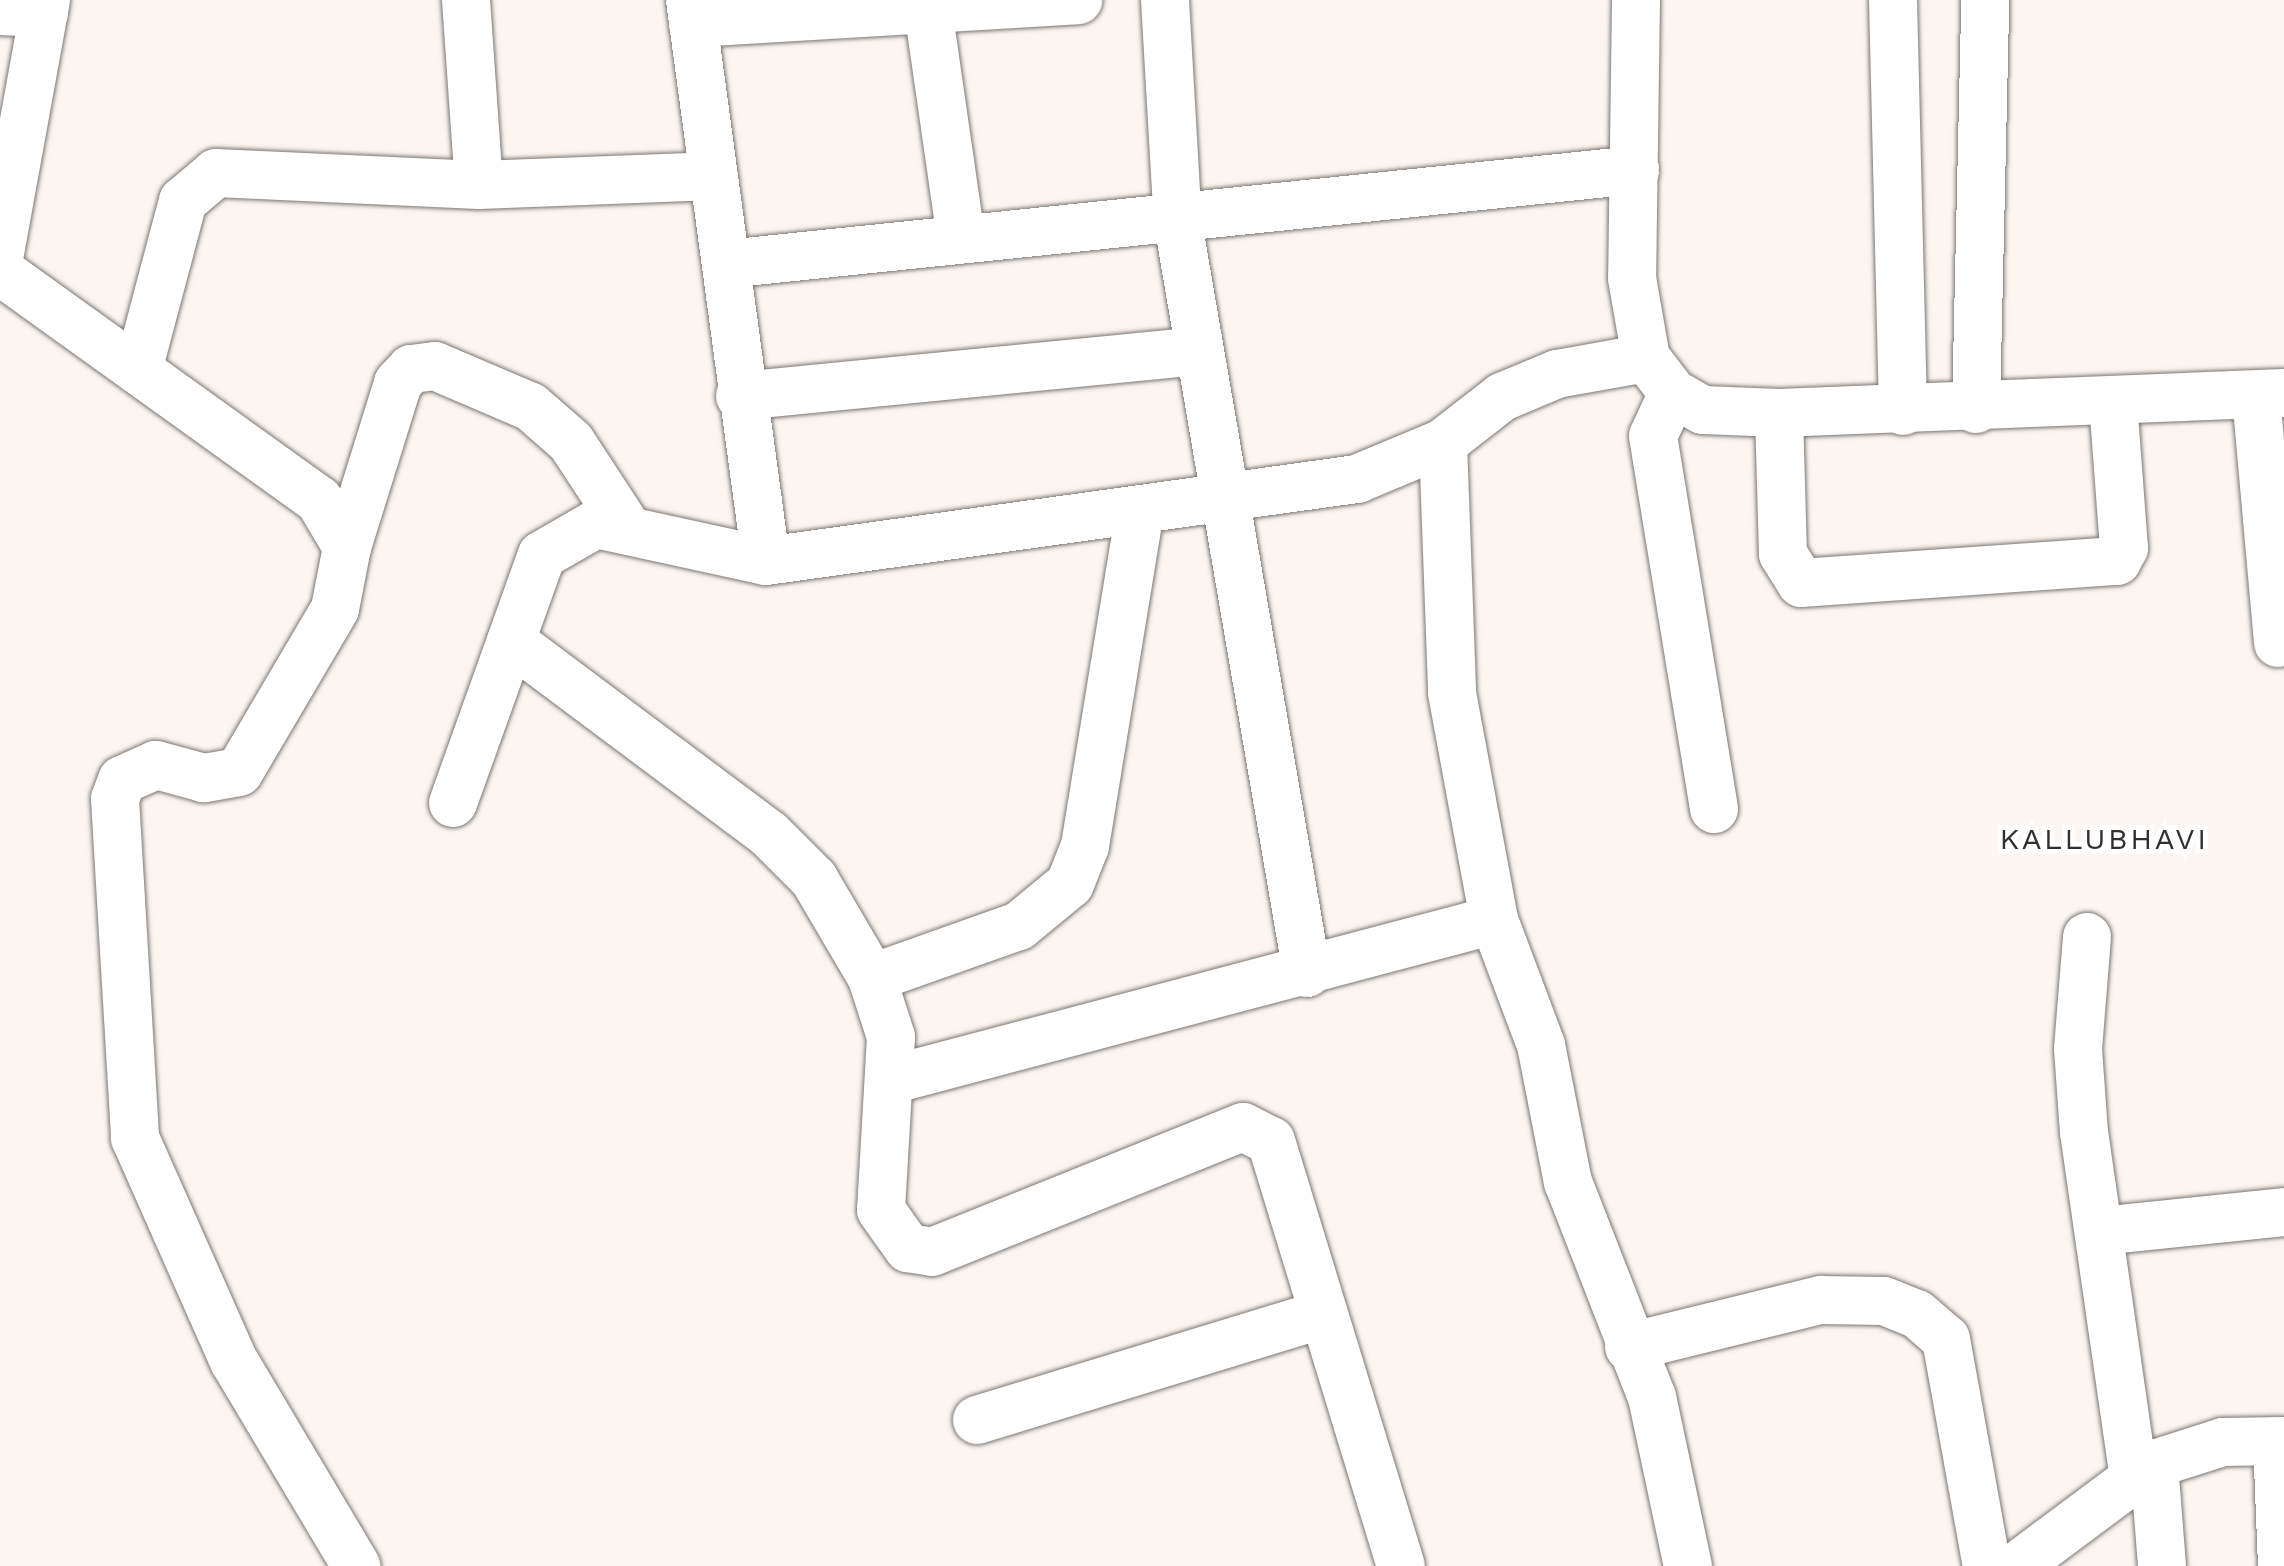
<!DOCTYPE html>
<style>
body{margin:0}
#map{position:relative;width:2284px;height:1566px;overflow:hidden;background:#fcf6f2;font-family:"Work Sans",sans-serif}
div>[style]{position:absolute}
.roads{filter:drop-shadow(0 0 2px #7b7672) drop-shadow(0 0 2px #7b7672)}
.minor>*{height:48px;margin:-24px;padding:0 24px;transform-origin:24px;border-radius:24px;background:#fff}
span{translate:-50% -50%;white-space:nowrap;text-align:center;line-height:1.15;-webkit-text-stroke:10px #fff;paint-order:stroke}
.quarter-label{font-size:30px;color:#32302e;letter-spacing:2.5px}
</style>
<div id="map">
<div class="roads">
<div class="minor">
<i style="left:466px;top:0;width:185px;rotate:86deg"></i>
<i style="left:690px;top:0;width:566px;rotate:82.28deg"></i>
<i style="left:1165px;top:0;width:223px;rotate:86.7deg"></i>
<i style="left:1178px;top:223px;width:761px;rotate:80.24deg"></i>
<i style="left:1636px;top:0;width:278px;rotate:90.8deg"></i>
<i style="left:1632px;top:278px;width:81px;rotate:80.1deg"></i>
<i style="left:1646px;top:358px;width:44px;rotate:52.4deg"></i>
<i style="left:1673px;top:393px;width:34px;rotate:30deg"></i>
<i style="left:1703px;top:410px;width:76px;rotate:2.3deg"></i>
<i style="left:1779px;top:413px;width:505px;rotate:-2.27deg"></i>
<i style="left:1893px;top:0;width:411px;rotate:88.6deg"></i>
<i style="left:928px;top:9px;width:232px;rotate:81.8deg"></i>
<i style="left:0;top:11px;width:44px;rotate:2.6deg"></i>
<i style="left:693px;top:23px;width:386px;rotate:-3.4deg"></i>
<i style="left:0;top:253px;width:257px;rotate:-79.7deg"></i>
<i style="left:726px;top:264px;width:914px;rotate:-5.9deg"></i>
<i style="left:0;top:271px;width:393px;rotate:35.7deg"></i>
<i style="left:319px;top:500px;width:55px;rotate:59.2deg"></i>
<i style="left:347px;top:547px;width:63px;rotate:101deg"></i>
<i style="left:335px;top:609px;width:189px;rotate:120.5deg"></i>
<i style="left:239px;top:772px;width:36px;rotate:170deg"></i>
<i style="left:204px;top:778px;width:50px;rotate:-164.8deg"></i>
<i style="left:156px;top:765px;width:37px;rotate:156deg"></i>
<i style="left:122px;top:780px;width:20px;rotate:110deg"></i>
<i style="left:115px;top:799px;width:340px;rotate:86.6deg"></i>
<i style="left:135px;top:1138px;width:244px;rotate:66.1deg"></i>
<i style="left:234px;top:1361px;width:239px;rotate:59.2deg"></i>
<i style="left:138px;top:370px;width:175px;rotate:-75.1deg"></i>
<i style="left:183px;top:201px;width:43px;rotate:-40.3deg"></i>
<i style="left:216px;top:173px;width:263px;rotate:2.6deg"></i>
<i style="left:479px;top:185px;width:235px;rotate:-2.2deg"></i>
<i style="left:1673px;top:393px;width:47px;rotate:114.9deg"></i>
<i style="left:1653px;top:436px;width:378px;rotate:80.7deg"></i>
<i style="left:740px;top:396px;width:459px;rotate:-5.6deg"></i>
<i style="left:2256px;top:396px;width:248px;rotate:84.9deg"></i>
<i style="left:1976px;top:409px;width:409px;rotate:-88.7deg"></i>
<i style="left:1779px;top:413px;width:141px;rotate:88.4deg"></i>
<i style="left:1783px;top:554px;width:34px;rotate:58deg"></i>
<i style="left:1801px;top:583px;width:317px;rotate:-4deg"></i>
<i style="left:2117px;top:561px;width:15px;rotate:-62deg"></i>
<i style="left:2124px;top:548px;width:147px;rotate:-94.3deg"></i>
<i style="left:1443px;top:443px;width:250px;rotate:87.9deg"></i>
<i style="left:1452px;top:693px;width:231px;rotate:79.5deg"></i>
<i style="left:1494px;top:920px;width:134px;rotate:69.4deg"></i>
<i style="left:1541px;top:1045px;width:140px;rotate:78.9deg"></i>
<i style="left:1568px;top:1182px;width:231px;rotate:68.7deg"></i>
<i style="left:1652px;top:1397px;width:173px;rotate:78deg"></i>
<i style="left:347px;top:547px;width:172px;rotate:-72.7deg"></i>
<i style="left:398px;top:383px;width:19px;rotate:-47deg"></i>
<i style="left:411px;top:369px;width:24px;rotate:-7deg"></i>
<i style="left:435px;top:366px;width:104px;rotate:23.1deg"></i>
<i style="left:531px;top:407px;width:53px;rotate:41.2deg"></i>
<i style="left:571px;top:442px;width:97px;rotate:56.8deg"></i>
<i style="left:511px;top:641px;width:322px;rotate:36.8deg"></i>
<i style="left:769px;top:834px;width:64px;rotate:45deg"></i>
<i style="left:814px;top:879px;width:115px;rotate:59.6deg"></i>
<i style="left:872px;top:978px;width:62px;rotate:72.1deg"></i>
<i style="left:891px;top:1037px;width:173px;rotate:93.3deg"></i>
<i style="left:881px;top:1210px;width:47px;rotate:54.6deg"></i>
<i style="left:908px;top:1248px;width:24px;rotate:9deg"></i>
<i style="left:932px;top:1252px;width:335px;rotate:-21.9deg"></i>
<i style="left:1243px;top:1127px;width:31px;rotate:27deg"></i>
<i style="left:1271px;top:1141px;width:444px;rotate:73deg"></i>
<i style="left:453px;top:803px;width:263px;rotate:-70.3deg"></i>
<i style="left:542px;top:555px;width:62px;rotate:-29.9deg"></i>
<i style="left:596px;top:524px;width:174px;rotate:12.3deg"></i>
<i style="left:766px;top:561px;width:597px;rotate:-7.9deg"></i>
<i style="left:1357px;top:479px;width:93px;rotate:-22.7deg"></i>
<i style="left:1443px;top:443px;width:75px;rotate:-37.9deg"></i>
<i style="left:1502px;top:397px;width:60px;rotate:-22.7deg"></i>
<i style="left:1557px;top:374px;width:90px;rotate:-10.2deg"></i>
<i style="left:2087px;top:937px;width:112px;rotate:94.6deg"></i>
<i style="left:2078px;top:1049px;width:83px;rotate:85.9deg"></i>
<i style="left:2084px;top:1132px;width:350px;rotate:81.8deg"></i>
<i style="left:872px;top:978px;width:156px;rotate:-19.5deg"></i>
<i style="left:1019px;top:926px;width:66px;rotate:-39.5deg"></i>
<i style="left:1070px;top:884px;width:41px;rotate:-68.5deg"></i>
<i style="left:1085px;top:846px;width:339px;rotate:-80.7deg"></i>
<i style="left:894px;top:1079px;width:621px;rotate:-14.84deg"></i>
<i style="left:2101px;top:1231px;width:184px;rotate:-5.9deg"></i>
<i style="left:1629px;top:1347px;width:198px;rotate:-13.8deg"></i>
<i style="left:1821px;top:1300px;width:63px;rotate:0.9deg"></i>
<i style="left:1884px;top:1301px;width:35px;rotate:22deg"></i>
<i style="left:1917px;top:1314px;width:38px;rotate:41deg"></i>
<i style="left:1946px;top:1339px;width:231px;rotate:79.8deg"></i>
<i style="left:977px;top:1420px;width:356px;rotate:-17deg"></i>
<i style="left:2277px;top:1441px;width:125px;rotate:87.7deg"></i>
<i style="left:2154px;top:1464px;width:102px;rotate:85.5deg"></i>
<i style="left:2017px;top:1566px;width:171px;rotate:-36.7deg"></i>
<i style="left:2154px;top:1464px;width:72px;rotate:-17.7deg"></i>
<i style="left:2223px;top:1442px;width:61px;rotate:-0.9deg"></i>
</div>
</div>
<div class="quarter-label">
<span style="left:2104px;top:839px">KALLUBHAVI</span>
</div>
</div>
